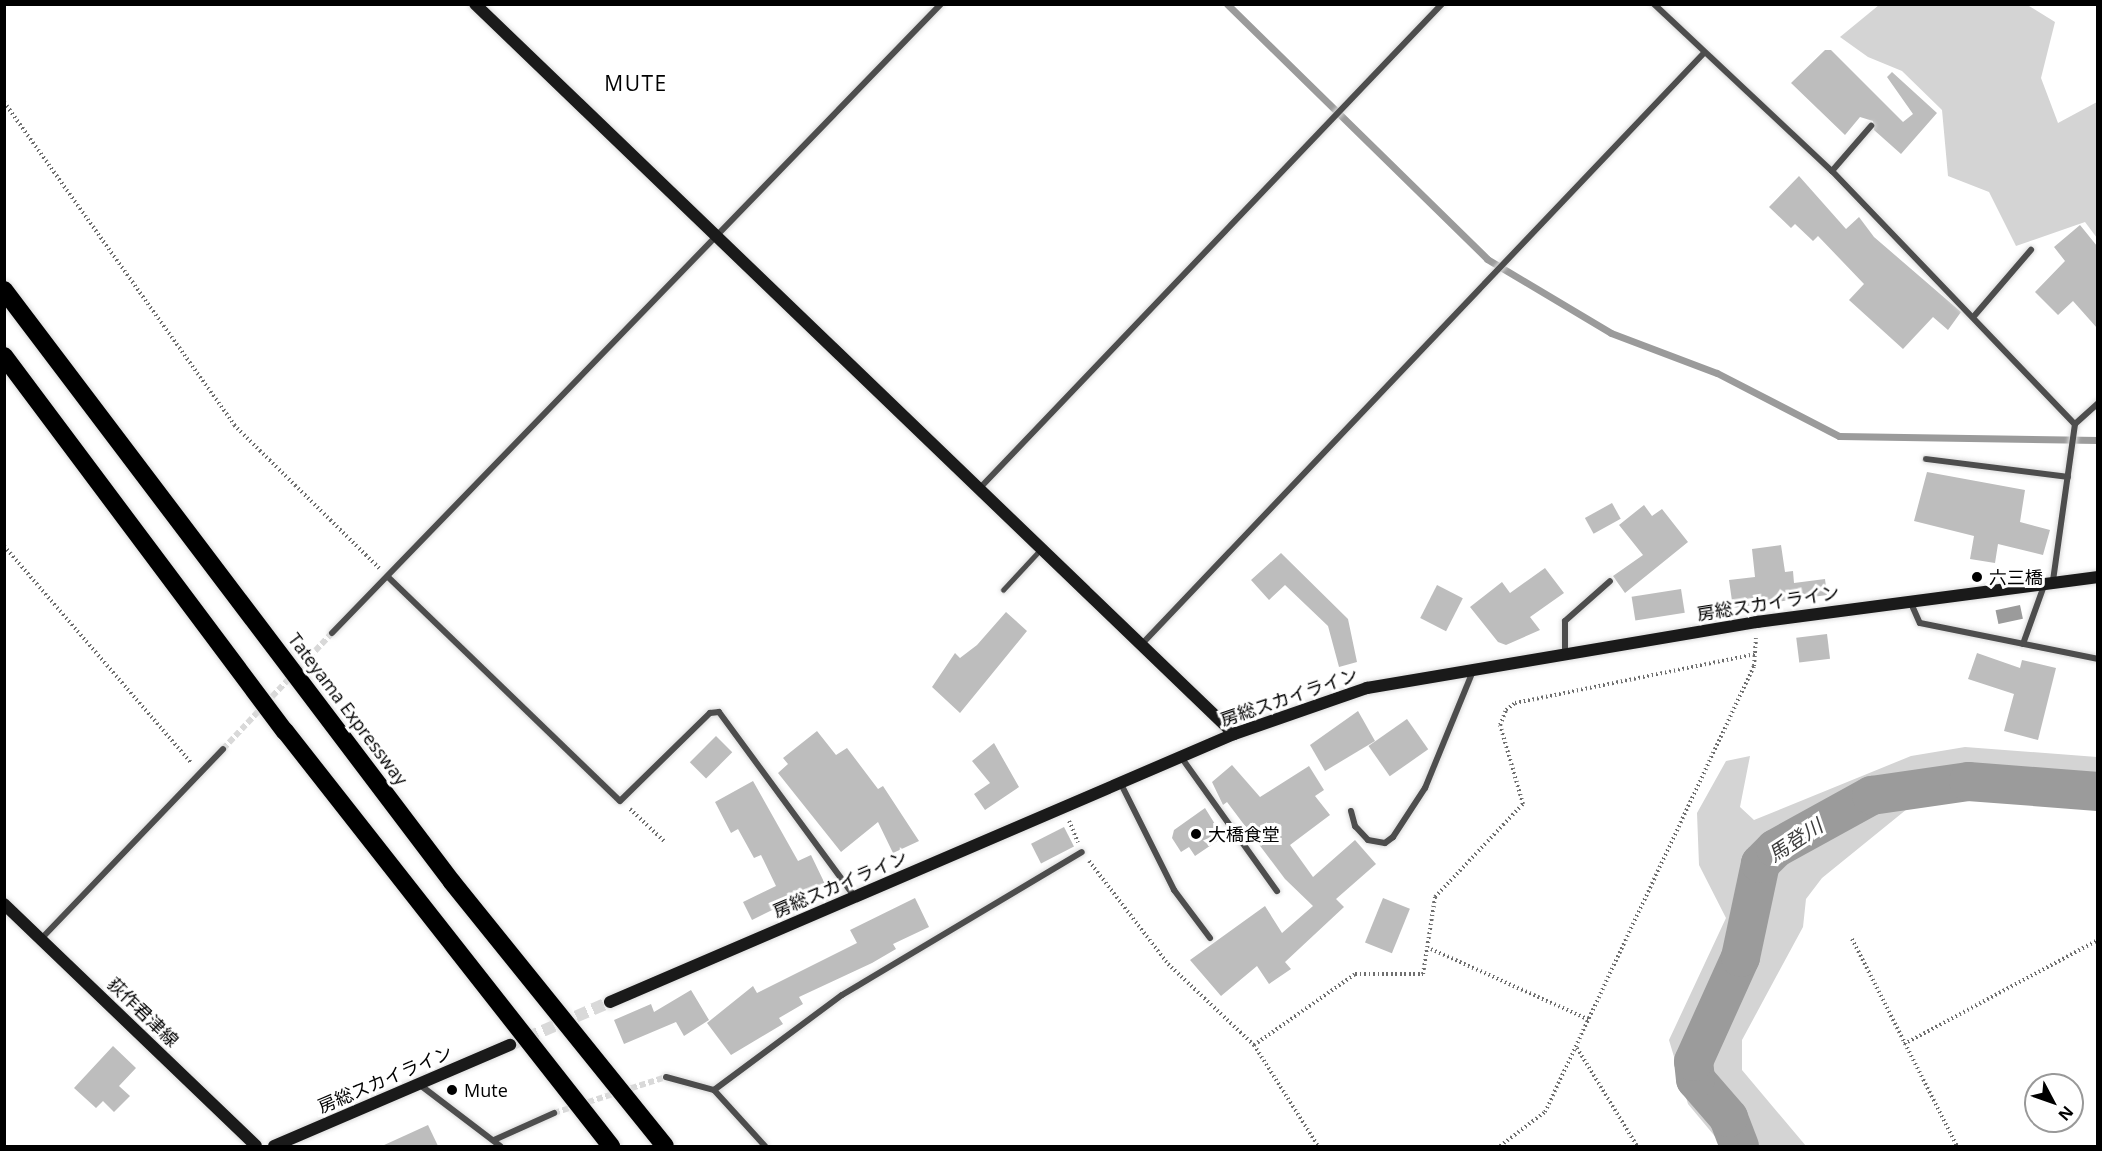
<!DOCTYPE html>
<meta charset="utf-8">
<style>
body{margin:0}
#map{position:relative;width:2102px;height:1151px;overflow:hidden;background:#fff;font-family:"Open Sans","Noto Sans JP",sans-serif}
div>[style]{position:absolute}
.green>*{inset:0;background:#d4d4d4}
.water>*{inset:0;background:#9b9b9b;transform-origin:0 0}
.stream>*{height:7px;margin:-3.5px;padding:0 3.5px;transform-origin:3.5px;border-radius:3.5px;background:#9b9b9b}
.river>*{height:39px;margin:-19.5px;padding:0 19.5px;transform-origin:19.5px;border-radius:19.5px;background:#9b9b9b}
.building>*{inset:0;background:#bdbdbd;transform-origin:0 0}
.street-tunnel>*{height:6px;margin-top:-3px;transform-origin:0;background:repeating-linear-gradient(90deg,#d9d9d9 0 6px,transparent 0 9px)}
.secondary-tunnel>*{height:12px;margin-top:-6px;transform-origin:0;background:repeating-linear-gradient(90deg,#d9d9d9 0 12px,transparent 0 18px)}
.path>*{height:4px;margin-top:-2px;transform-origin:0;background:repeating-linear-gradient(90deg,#6f6f6f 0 1.5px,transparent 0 4.5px)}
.roads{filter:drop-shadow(0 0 2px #dbdbdb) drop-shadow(0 0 2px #dbdbdb)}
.lane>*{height:4.5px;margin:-2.25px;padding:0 2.25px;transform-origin:2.25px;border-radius:2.25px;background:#4d4d4d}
.street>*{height:6px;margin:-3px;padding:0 3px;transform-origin:3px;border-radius:3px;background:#4d4d4d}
.secondary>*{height:12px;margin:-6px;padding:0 6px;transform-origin:6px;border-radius:6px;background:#1a1a1a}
.highway>*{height:18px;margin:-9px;padding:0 9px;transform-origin:9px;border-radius:9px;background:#000}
.dots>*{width:16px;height:16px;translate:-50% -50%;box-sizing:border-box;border:3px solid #fff;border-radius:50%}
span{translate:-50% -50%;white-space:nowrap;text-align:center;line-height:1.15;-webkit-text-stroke:6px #fff;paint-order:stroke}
.poi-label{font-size:18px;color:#000}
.left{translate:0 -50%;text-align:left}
.street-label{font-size:18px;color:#000}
.water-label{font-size:20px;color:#3c3c3c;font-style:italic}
.quarter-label{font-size:21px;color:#000;letter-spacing:1.5px}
.frame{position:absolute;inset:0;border:6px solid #000;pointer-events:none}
.north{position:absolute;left:2024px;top:1073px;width:60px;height:60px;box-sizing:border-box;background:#fff;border:2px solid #999;border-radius:50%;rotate:131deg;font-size:16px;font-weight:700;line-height:24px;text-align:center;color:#000}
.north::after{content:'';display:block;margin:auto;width:21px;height:27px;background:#000;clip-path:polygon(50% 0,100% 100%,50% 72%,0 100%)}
</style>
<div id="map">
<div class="green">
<i style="clip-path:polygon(1879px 5px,2029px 6px,2055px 22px,2041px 78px,2058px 123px,2097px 102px,2097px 238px,2085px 222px,2016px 246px,1989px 192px,1948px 176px,1942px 110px,1902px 71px,1868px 57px,1840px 37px)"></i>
<i style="clip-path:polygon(1965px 747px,2097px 757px,2097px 778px,2045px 772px,1944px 779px,1822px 878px,1806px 899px,1803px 927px,1742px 1040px,1742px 1070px,1806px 1146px,1723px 1146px,1688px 1104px,1669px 1040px,1726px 918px,1699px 865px,1697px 813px,1726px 761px,1750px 756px,1740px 807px,1754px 820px,1911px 756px)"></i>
</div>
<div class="water">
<i style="left:2020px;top:605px;width:14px;height:25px;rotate:78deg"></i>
</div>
<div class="stream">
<i style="left:1227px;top:4px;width:364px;rotate:44.4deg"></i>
<i style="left:1487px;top:259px;width:144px;rotate:30.8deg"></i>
<i style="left:1611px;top:333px;width:113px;rotate:20.7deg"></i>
<i style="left:1717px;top:373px;width:137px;rotate:27.3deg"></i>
<i style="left:1839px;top:436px;width:259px;rotate:0.9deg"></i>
</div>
<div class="river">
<i style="left:1739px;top:1146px;width:31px;rotate:-111deg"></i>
<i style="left:1728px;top:1117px;width:50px;rotate:-131deg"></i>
<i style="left:1695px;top:1079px;width:18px;rotate:-96deg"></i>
<i style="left:1693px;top:1061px;width:114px;rotate:-65.7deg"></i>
<i style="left:1740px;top:957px;width:96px;rotate:-78deg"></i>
<i style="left:1760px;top:863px;width:21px;rotate:-45deg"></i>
<i style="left:1775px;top:848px;width:110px;rotate:-28.9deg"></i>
<i style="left:1871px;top:795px;width:98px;rotate:-8.2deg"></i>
<i style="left:1968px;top:781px;width:130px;rotate:4.4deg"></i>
</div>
<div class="building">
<i style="clip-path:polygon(1825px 50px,1831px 50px,1903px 122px,1913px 114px,1887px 77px,1892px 72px,1937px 113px,1901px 154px,1874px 130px,1873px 121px,1860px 117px,1845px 135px,1791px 83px)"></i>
<i style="clip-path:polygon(1799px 176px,1846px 229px,1859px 217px,1874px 237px,1961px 312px,1948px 330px,1933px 317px,1903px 349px,1849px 300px,1864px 284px,1818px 236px,1813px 241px,1795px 224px,1791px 228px,1769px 207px)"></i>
<i style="clip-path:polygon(2080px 225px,2097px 246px,2097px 328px,2073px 301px,2058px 315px,2035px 292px,2065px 261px,2054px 247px)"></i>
<i style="clip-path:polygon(1927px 472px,2025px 490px,2020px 522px,2050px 530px,2043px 555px,1998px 544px,1995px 563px,1970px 559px,1974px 536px,1914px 521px)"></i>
<i style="left:1612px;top:503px;width:18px;height:31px;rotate:61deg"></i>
<i style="clip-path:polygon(1644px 505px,1652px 516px,1662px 509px,1688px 542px,1625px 593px,1613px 576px,1643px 555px,1619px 525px)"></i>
<i style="clip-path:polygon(1781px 545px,1785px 572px,1793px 571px,1794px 583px,1825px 579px,1827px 595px,1733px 608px,1729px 580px,1755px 577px,1752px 549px)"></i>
<i style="clip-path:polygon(1281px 553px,1348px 619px,1357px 662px,1339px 667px,1328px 626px,1285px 585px,1269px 600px,1251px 580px)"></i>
<i style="clip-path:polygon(1545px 568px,1564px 593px,1530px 617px,1540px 630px,1506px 645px,1498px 642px,1470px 607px,1502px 582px,1510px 593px)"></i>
<i style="left:1437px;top:585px;width:29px;height:37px;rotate:27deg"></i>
<i style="left:1681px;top:589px;width:24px;height:50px;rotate:81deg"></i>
<i style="clip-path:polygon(1006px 612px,1027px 631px,960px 713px,932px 687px,955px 653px,960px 658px,977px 645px)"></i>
<i style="left:1827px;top:634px;width:25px;height:31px;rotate:83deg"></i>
<i style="clip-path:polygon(1977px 653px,2020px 668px,2022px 660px,2056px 668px,2038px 740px,2004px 731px,2014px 694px,1968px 679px)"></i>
<i style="clip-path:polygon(1358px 711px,1375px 741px,1325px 771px,1310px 745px)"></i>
<i style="left:1407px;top:719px;width:37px;height:47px;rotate:55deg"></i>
<i style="clip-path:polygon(817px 731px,836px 755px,847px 748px,878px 789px,883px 786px,919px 841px,893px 853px,878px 822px,841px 852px,778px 773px,788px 764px,783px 758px)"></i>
<i style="left:716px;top:736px;width:23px;height:37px;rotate:45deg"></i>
<i style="clip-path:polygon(994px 743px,1019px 787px,985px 810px,974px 794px,990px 783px,972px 761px)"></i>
<i style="clip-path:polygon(1232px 765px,1260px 797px,1309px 766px,1324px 790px,1315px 796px,1330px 815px,1290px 845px,1313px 877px,1355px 840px,1376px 864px,1336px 899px,1344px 907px,1285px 962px,1291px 969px,1269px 984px,1257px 966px,1221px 996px,1190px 960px,1265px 906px,1282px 933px,1313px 906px,1285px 879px,1227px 802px,1223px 805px,1212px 782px)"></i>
<i style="clip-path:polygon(753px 781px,798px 861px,811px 855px,825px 884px,752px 920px,743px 902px,776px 886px,761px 855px,754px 858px,738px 829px,731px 833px,715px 802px)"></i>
<i style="clip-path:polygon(1205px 808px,1223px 837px,1195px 856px,1189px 847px,1181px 852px,1172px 838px,1174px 830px)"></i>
<i style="left:1064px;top:827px;width:22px;height:37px;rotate:63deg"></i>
<i style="clip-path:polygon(915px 898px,929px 927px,893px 944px,896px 949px,872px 963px,799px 997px,803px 1004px,779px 1018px,783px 1024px,731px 1055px,707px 1023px,753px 986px,757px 993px,857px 943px,850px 930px)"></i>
<i style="left:1383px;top:898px;width:29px;height:48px;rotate:22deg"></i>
<i style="clip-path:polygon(691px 990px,709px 1020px,684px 1036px,676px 1022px,624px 1044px,614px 1020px,651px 1004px,654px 1012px)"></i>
<i style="clip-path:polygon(113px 1046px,136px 1068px,119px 1086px,130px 1096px,114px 1112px,103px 1101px,96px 1108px,74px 1088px)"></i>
<i style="clip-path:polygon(428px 1125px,438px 1146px,382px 1146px)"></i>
</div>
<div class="street-tunnel">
<i style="left:223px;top:749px;width:159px;rotate:-46.8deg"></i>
<i style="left:554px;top:1113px;width:118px;rotate:-17.8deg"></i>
</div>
<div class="secondary-tunnel">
<i style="left:510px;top:1045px;width:109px;rotate:-23.3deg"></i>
</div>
<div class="path">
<i style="left:4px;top:102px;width:397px;rotate:54.5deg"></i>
<i style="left:234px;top:425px;width:204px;rotate:44.6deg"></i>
<i style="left:4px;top:546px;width:286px;rotate:49.2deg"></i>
<i style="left:630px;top:809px;width:47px;rotate:43.3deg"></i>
<i style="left:1069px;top:821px;width:23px;rotate:67deg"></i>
<i style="left:1089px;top:861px;width:130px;rotate:52.5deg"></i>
<i style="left:1168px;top:964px;width:118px;rotate:43.3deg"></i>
<i style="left:1254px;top:1045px;width:120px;rotate:57.6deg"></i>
<i style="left:1852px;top:939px;width:232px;rotate:63.1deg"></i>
<i style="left:1431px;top:949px;width:174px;rotate:24.1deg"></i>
<i style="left:1904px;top:1044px;width:220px;rotate:-28.2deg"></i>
<i style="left:1254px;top:1045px;width:123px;rotate:-35.1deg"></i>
<i style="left:1355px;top:974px;width:68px"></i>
<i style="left:1423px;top:974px;width:78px;rotate:-81.1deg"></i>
<i style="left:1435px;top:897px;width:128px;rotate:-46.6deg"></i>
<i style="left:1523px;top:804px;width:82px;rotate:-106.2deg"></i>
<i style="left:1500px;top:725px;width:16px;rotate:-68deg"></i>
<i style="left:1506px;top:710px;width:11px;rotate:-38deg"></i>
<i style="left:1515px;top:703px;width:245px;rotate:-11.5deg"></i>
<i style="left:1577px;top:1048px;width:115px;rotate:58.5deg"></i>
<i style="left:1500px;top:1146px;width:56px;rotate:-37.1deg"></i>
<i style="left:1545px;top:1112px;width:493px;rotate:-64.9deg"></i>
<i style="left:1754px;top:666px;width:28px;rotate:-86deg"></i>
</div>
<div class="roads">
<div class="lane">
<i style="left:1003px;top:590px;width:54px;rotate:-47.2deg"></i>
</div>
<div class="street">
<i style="left:1654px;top:4px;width:244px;rotate:43.2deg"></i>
<i style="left:1832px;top:171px;width:351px;rotate:46.2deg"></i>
<i style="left:2075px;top:424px;width:158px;rotate:98deg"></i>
<i style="left:1832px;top:171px;width:60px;rotate:-49.1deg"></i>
<i style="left:1975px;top:315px;width:86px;rotate:-49.3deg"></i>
<i style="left:2075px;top:424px;width:31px;rotate:-42deg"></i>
<i style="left:1926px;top:459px;width:143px;rotate:7.2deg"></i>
<i style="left:978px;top:490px;width:672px;rotate:-46.33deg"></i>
<i style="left:388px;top:577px;width:322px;rotate:44deg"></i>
<i style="left:620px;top:801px;width:126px;rotate:-44.4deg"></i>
<i style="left:710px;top:713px;width:9px;rotate:-6deg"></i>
<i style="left:719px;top:712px;width:230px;rotate:53.7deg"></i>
<i style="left:1910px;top:601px;width:24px;rotate:66deg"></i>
<i style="left:1920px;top:623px;width:182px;rotate:11.4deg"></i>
<i style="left:332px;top:633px;width:876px;rotate:-45.93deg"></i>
<i style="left:2023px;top:644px;width:65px;rotate:-70.2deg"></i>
<i style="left:1140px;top:646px;width:818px;rotate:-46.44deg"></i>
<i style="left:1565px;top:654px;width:33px;rotate:-90deg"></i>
<i style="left:1565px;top:621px;width:60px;rotate:-41.6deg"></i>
<i style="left:1181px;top:757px;width:165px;rotate:54.4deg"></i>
<i style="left:1121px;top:784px;width:119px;rotate:63.4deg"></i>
<i style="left:1174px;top:890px;width:60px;rotate:53.1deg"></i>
<i style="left:1351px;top:811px;width:16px;rotate:75deg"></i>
<i style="left:1355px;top:826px;width:19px;rotate:47deg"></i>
<i style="left:1368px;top:840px;width:17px;rotate:10deg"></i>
<i style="left:1385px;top:843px;width:10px;rotate:-37deg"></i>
<i style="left:1393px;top:837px;width:59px;rotate:-56.9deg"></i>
<i style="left:1425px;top:788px;width:126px;rotate:-67.7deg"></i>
<i style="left:41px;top:939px;width:263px;rotate:-46.2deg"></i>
<i style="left:666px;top:1077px;width:50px;rotate:15.2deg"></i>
<i style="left:714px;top:1090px;width:76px;rotate:47.7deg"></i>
<i style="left:420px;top:1085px;width:101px;rotate:37.3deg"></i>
<i style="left:714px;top:1090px;width:159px;rotate:-36.6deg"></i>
<i style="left:842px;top:995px;width:279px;rotate:-30.8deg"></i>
<i style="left:494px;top:1140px;width:66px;rotate:-24.2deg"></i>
</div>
<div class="secondary">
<i style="left:475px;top:4px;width:1053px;rotate:43.88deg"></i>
<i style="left:4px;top:904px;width:349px;rotate:43.8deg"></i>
<i style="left:610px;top:1002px;width:679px;rotate:-23.24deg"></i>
<i style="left:1234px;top:734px;width:141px;rotate:-19.1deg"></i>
<i style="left:1367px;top:688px;width:396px;rotate:-9.6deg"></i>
<i style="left:1757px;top:622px;width:344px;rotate:-7.5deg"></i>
<i style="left:274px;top:1146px;width:257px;rotate:-23.2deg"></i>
</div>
<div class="highway">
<i style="left:4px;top:290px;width:742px;rotate:52.88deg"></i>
<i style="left:452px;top:882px;width:339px;rotate:51.1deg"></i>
<i style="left:4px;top:356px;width:469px;rotate:53.2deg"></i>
<i style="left:285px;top:731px;width:528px;rotate:51.85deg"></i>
</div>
</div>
<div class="dots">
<i style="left:1977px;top:577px;background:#000"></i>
<i style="left:1196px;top:834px;background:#000"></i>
<i style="left:452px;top:1090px;background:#000"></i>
</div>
<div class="poi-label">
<span class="left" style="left:1989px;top:577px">六三橋</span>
<span class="left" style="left:1208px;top:834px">大橋食堂</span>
<span class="left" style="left:464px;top:1090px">Mute</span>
</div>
<div class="street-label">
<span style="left:1768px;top:603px;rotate:-9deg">房総スカイライン</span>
<span style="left:1289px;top:697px;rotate:-19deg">房総スカイライン</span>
<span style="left:348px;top:709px;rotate:53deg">Tateyama Expressway</span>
<span style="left:840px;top:884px;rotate:-23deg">房総スカイライン</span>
<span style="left:143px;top:1012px;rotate:44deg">荻作君津線</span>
<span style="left:385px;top:1079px;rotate:-23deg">房総スカイライン</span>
</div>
<div class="water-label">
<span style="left:1795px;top:840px;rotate:-33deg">馬登川</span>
</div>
<div class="quarter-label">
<span style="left:636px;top:83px">MUTE</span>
</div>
<div class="frame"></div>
<div class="north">N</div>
</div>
